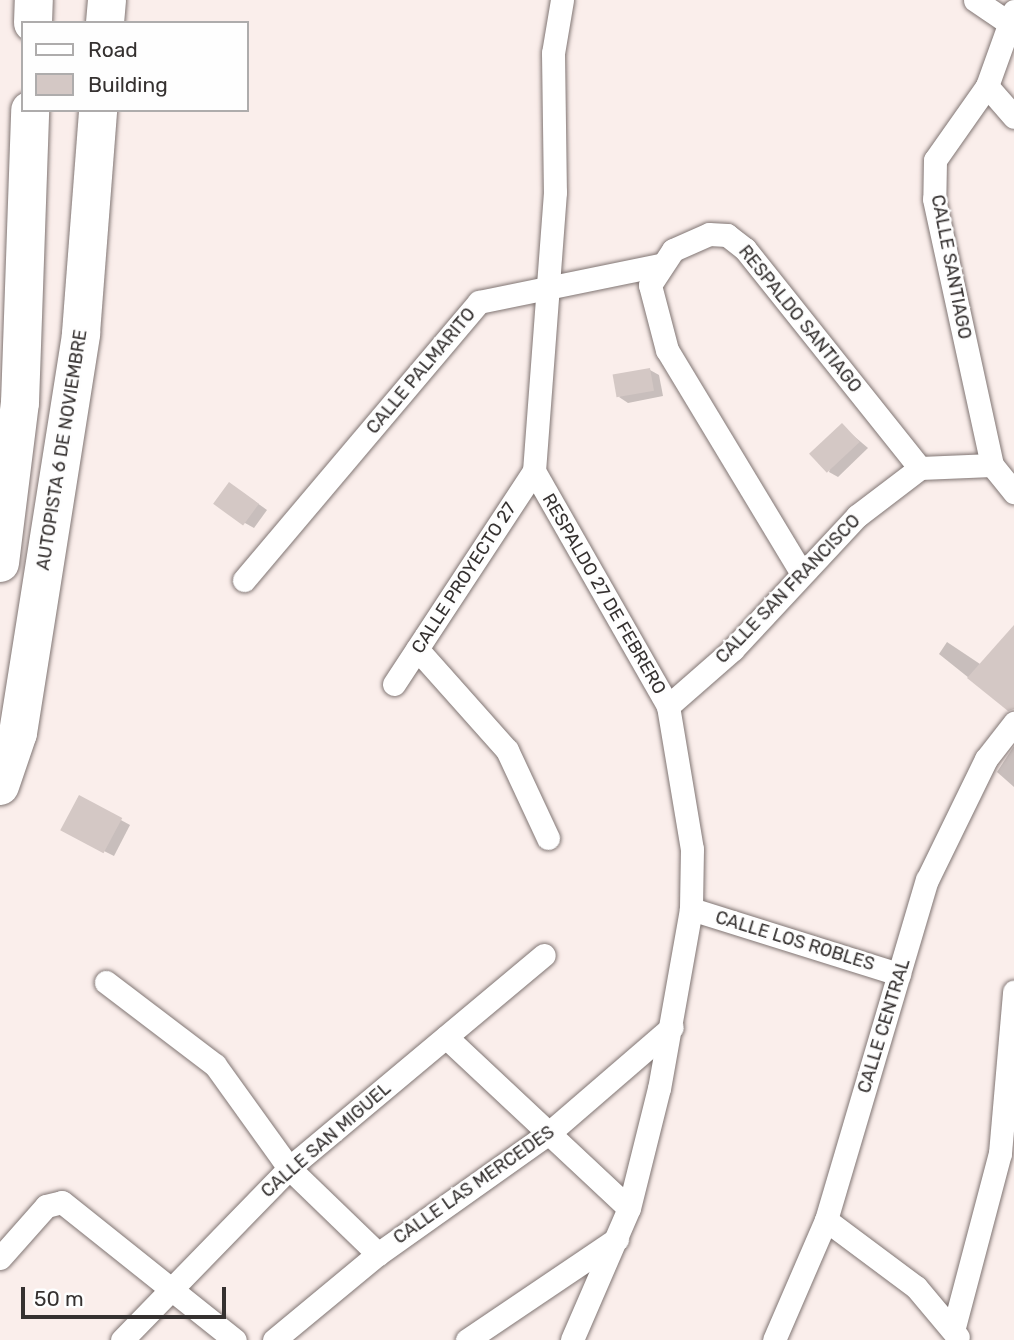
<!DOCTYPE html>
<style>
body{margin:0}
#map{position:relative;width:1014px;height:1340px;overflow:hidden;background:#faeeeb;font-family:Rubik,sans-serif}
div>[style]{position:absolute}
.shadow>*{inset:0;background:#0003}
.building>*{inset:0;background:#d4c8c5;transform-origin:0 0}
.roads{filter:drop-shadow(0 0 2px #807573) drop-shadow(0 0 2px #807573)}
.minor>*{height:23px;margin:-11.5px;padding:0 11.5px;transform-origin:11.5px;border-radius:11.5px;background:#fff}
.motorway>*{height:38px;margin:-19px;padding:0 19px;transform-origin:19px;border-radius:19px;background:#fff}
span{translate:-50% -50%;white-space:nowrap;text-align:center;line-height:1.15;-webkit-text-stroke:5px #fefefe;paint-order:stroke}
.street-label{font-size:18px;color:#353130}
.legend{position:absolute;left:21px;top:21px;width:228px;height:91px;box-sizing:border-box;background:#fefefe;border:2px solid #aeacac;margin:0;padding:9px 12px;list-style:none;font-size:21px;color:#353130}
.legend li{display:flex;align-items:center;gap:14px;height:35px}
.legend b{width:35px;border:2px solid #aeacac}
.scale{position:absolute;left:21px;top:1287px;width:205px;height:32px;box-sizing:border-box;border:4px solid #353130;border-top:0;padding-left:9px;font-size:21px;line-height:24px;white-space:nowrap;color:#353130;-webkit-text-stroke:5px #fefefe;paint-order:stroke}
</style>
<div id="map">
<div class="shadow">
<i style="clip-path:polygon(650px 370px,659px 375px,663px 396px,628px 403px,619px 397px)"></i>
<i style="clip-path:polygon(842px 426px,868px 448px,838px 477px,829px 472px)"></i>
<i style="clip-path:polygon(239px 490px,267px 510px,254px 528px,245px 523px)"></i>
<i style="clip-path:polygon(1014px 634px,1014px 704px,999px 702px,939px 654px,947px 642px,983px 666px)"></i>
<i style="clip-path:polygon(1014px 746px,1014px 787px,997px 772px)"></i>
<i style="clip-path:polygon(79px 797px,130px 825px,114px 856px,72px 835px)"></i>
</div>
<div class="building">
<i style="left:650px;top:368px;width:23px;height:38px;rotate:80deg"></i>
<i style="left:842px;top:423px;width:26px;height:45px;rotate:47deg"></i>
<i style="left:229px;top:482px;width:37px;height:27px;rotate:36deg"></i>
<i style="clip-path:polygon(1014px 625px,1014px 709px,1008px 711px,967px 678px)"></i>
<i style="left:79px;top:795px;width:49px;height:40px;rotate:28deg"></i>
</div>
<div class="roads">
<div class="minor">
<i style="left:562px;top:0;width:54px;rotate:99.6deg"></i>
<i style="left:553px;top:53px;width:139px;rotate:89.2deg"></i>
<i style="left:555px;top:192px;width:280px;rotate:94.3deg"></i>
<i style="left:534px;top:471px;width:271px;rotate:60.3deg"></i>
<i style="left:668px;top:706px;width:145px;rotate:80.5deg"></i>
<i style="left:692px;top:849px;width:60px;rotate:91deg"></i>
<i style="left:691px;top:909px;width:182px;rotate:100.1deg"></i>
<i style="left:659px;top:1088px;width:124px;rotate:104deg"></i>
<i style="left:629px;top:1208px;width:144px;rotate:113.4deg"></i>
<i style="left:975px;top:0;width:40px;rotate:34deg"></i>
<i style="left:1014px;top:11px;width:80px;rotate:109.8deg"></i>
<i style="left:987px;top:86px;width:90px;rotate:125.1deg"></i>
<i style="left:935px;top:160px;width:39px;rotate:91deg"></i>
<i style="left:934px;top:199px;width:272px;rotate:77.7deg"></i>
<i style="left:992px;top:465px;width:35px;rotate:51deg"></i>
<i style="left:987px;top:86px;width:41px;rotate:48.9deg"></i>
<i style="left:801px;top:572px;width:259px;rotate:-121.1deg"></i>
<i style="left:667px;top:350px;width:67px;rotate:-104.7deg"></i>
<i style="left:650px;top:285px;width:42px;rotate:-56.7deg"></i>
<i style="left:673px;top:250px;width:39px;rotate:-24deg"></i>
<i style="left:709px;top:234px;width:18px;rotate:3deg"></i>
<i style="left:727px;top:235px;width:23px;rotate:38deg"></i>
<i style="left:745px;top:249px;width:280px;rotate:51.4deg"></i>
<i style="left:244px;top:580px;width:364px;rotate:-49.8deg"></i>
<i style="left:479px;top:302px;width:184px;rotate:-11.6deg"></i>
<i style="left:417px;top:649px;width:135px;rotate:48.3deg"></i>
<i style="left:507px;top:750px;width:97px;rotate:65deg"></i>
<i style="left:394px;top:684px;width:255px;rotate:-56.7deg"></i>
<i style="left:668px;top:706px;width:86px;rotate:-41.2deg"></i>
<i style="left:733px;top:649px;width:182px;rotate:-47deg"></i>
<i style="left:857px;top:516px;width:79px;rotate:-37.3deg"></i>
<i style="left:920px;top:468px;width:72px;rotate:-2.4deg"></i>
<i style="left:691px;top:909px;width:218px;rotate:17.4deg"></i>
<i style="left:106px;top:982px;width:137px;rotate:37.3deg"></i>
<i style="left:215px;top:1065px;width:127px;rotate:54.3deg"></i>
<i style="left:289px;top:1168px;width:124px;rotate:44deg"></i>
<i style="left:446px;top:1037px;width:250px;rotate:43.1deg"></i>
<i style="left:826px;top:1220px;width:112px;rotate:36.7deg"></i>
<i style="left:916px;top:1287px;width:65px;rotate:50deg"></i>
<i style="left:0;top:1258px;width:69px;rotate:-48.5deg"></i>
<i style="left:46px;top:1206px;width:16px;rotate:-14deg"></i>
<i style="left:62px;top:1202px;width:221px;rotate:38.6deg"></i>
<i style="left:954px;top:1327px;width:180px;rotate:-75.2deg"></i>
<i style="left:1000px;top:1153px;width:162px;rotate:-85deg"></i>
<i style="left:122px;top:1340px;width:240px;rotate:-45.8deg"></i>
<i style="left:289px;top:1168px;width:332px;rotate:-39.9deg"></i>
<i style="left:274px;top:1340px;width:135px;rotate:-39.6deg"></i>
<i style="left:378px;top:1254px;width:209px;rotate:-35.3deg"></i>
<i style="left:549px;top:1133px;width:162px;rotate:-40.8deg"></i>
<i style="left:467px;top:1340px;width:181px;rotate:-34deg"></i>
<i style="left:774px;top:1340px;width:131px;rotate:-66.6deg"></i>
<i style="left:826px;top:1220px;width:355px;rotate:-73.5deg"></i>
<i style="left:927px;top:880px;width:135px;rotate:-64deg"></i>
<i style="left:986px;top:759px;width:46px;rotate:-52.1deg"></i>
</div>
<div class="motorway">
<i style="left:33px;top:23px;width:23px;rotate:-88deg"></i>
<i style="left:105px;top:23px;width:23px;rotate:-85deg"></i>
<i style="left:0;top:563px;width:161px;rotate:-82.9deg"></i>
<i style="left:20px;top:403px;width:293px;rotate:-88deg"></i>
<i style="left:0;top:786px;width:56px;rotate:-71.2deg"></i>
<i style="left:18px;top:733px;width:405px;rotate:-81deg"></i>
<i style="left:81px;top:333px;width:224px;rotate:-85.6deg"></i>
</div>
</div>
<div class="street-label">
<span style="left:951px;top:267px;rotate:79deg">CALLE SANTIAGO</span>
<span style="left:800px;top:319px;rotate:51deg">RESPALDO SANTIAGO</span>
<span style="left:421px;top:371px;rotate:-50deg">CALLE PALMARITO</span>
<span style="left:62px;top:450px;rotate:-81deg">AUTOPISTA 6 DE NOVIEMBRE</span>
<span style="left:464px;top:578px;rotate:-57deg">CALLE PROYECTO 27</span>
<span style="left:788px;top:589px;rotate:-46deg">CALLE SAN FRANCISCO</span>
<span style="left:604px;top:594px;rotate:60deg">RESPALDO 27 DE FEBRERO</span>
<span style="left:795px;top:941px;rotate:17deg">CALLE LOS ROBLES</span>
<span style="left:884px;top:1026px;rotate:-73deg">CALLE CENTRAL</span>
<span style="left:326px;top:1140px;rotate:-41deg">CALLE SAN MIGUEL</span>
<span style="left:474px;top:1185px;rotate:-35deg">CALLE LAS MERCEDES</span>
</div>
<ul class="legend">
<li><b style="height:9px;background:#fff"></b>Road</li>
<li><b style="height:19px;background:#d4c8c5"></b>Building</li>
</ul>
<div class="scale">50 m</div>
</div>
